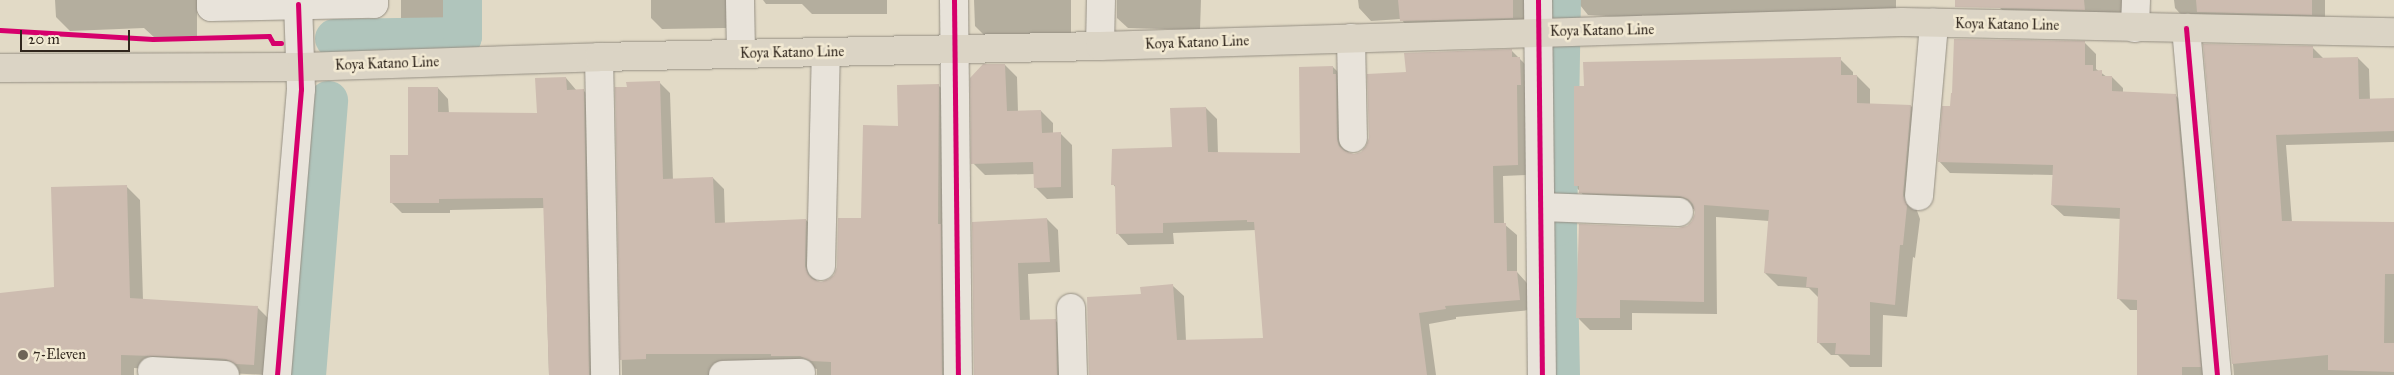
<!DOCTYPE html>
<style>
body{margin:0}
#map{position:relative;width:2394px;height:375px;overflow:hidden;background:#e2dac6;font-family:"IM FELL Great Primer",serif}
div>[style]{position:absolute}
.shadow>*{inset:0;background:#0003}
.canal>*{height:39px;margin:-19.5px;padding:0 19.5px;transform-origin:19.5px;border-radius:19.5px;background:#b0c5bc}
.building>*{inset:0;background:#cdbcb0}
.roads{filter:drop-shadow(0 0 1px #958f83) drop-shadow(0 0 1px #958f83)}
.minor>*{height:28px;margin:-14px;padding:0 14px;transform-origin:14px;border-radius:14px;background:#e8e3da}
.major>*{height:28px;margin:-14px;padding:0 14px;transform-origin:14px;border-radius:14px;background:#dbd4c5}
.cycleway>*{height:5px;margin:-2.5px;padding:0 2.5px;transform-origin:2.5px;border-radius:2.5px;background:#d6006c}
.dots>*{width:14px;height:14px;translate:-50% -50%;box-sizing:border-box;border:2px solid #f3ead3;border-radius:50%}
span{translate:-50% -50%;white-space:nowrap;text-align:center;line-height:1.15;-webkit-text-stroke:5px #f3ead3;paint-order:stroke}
.street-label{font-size:14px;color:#30261d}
.poi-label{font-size:14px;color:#30261d}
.left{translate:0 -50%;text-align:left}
.scale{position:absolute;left:20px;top:30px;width:110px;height:22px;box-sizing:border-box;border:2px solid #30261d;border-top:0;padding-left:6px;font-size:15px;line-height:18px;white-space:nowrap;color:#30261d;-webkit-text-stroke:4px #f3ead3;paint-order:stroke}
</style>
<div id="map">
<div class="shadow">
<i style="clip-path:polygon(55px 0,197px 0,197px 39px,156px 39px,144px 28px,70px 31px,56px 17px)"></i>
<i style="clip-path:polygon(401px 0,457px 0,457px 27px,409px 28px,401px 21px)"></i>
<i style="clip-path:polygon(651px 0,741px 0,738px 3px,726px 3px,726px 28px,662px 29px,651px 18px)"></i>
<i style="clip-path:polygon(763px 0,934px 0,887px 0,887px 14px,812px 14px,802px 4px,766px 4px)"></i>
<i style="clip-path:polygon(974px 0,1071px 0,1071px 36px,986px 37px,975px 26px)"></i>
<i style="clip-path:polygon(1117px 0,1201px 0,1200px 30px,1128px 28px,1117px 18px)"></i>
<i style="clip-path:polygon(1358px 0,1525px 0,1525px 30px,1414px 34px,1401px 19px,1371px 21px,1359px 8px)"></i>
<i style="clip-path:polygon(1576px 0,1896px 0,1896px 11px,1853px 9px,1853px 21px,1642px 15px,1642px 18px,1588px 15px)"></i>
<i style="clip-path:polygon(2001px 0,2122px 0,2122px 13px,2012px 19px,2000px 8px)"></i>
<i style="clip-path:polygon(2174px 0,2325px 0,2325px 28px,2188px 22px,2175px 8px)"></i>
<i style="clip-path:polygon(2085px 43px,2096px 54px,2096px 69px,2107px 77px,2112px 77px,2123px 88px,2123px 93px,2176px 96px,2187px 107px,2211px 375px,2137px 375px,2138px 310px,2130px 310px,2119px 299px,2121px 219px,2064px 216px,2052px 205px,2053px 175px,1950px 173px,1939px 161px,1951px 108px)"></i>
<i style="clip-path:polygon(2204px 45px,2312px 47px,2324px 59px,2358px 58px,2369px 69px,2370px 100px,2394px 100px,2394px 142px,2286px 145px,2292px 222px,2394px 224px,2394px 375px,2234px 375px)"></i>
<i style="clip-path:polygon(1512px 51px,1530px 69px,1528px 175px,1503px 176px,1504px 224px,1517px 235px,1517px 272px,1527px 283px,1530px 310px,1456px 317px,1456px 319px,1429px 324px,1436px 375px,1090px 375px,1142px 296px,1173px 286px,1184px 296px,1186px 341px,1264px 339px,1256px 230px,1173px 233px,1174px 244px,1128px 245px,1118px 234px,1116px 188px,1113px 184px,1173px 148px,1206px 108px,1217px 119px,1218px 154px,1301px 154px,1333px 67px,1344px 78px,1346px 86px,1348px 151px,1349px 154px,1354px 155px,1361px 153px,1368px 147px,1408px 74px)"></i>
<i style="clip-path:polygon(1840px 59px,1853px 72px,1853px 76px,1857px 76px,1870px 89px,1870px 105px,1911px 106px,1924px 119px,1916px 208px,1920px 219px,1915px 258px,1913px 257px,1907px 317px,1883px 315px,1882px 367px,1850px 367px,1838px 355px,1831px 355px,1818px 342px,1819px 298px,1809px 288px,1778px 286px,1765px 273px,1769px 221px,1716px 217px,1717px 314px,1632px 313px,1632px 330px,1590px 330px,1577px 317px,1679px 229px,1687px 227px,1693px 221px,1696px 213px,1694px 209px,1593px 205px,1575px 186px)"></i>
<i style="clip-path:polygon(1005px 65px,1017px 77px,1018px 112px,1041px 111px,1053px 123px,1053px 134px,1061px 134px,1072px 145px,1073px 198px,1047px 199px,1035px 187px,1035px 174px,985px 175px,973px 163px)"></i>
<i style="clip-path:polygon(566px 78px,577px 91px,583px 90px,594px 101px,599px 375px,549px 375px,544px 208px,450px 210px,450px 213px,402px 213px,391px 202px,438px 88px,448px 99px,449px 114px,538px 114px)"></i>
<i style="clip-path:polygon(659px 82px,670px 93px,673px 180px,713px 178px,724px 189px,725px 224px,806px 220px,817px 231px,816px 278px,817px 282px,821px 283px,830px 281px,835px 275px,862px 219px,899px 127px,939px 86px,950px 96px,953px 375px,817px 375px,817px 369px,812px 368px,723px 375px,622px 375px,616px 89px)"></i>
<i style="clip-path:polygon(126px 186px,140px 200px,143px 300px,257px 307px,270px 320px,266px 375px,134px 368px,134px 375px,0 375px,0 294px,56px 288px)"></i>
<i style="clip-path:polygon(1047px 219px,1058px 230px,1060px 272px,1028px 274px,1030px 321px,1055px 320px,1066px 331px,1067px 375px,975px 375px,973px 223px)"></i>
</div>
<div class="canal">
<i style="left:334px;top:38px;width:128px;rotate:-0.9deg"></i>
<i style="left:462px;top:36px;width:36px;rotate:-90deg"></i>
<i style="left:306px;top:375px;width:276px;rotate:-85.4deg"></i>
<i style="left:1560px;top:375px;width:149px;rotate:-91.2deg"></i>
<i style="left:1557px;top:226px;width:226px;rotate:-89deg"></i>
</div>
<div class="building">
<i style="clip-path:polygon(1398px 0,1513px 0,1513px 18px,1400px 21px)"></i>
<i style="clip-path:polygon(1955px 0,2084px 0,2085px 10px,1955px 7px)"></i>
<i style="clip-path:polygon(2196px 0,2312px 0,2312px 15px,2197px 12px)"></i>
<i style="clip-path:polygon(1954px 39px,2085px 41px,2085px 65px,2093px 65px,2093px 71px,2102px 70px,2102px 76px,2112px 76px,2112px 91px,2176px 94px,2201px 367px,2182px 367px,2182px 375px,2137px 375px,2137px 300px,2117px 299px,2120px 208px,2051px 205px,2053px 165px,1938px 162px,1942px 106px,1950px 106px,1951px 93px,1952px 93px)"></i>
<i style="clip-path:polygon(2203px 44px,2313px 46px,2313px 58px,2358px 57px,2359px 99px,2394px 98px,2394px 131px,2276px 135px,2282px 221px,2394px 222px,2394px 274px,2385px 274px,2384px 343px,2394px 343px,2394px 372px,2328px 370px,2328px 355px,2232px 364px)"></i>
<i style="clip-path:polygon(1512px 49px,1512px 57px,1520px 57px,1521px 85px,1517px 85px,1518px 165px,1493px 166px,1494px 223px,1506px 223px,1507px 271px,1517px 271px,1520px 300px,1445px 306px,1446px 309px,1419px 313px,1427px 375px,1089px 375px,1087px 297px,1141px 294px,1140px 287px,1173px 284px,1177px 340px,1263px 338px,1254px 222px,1247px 222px,1247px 220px,1163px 223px,1163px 233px,1116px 234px,1115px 185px,1111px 185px,1112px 149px,1172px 147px,1170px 108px,1206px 107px,1208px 152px,1300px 153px,1299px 67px,1333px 66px,1333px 74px,1336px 74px,1337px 139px,1339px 146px,1345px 151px,1354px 154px,1361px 152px,1366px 146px,1369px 138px,1367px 74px,1406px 72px,1404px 53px)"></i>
<i style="clip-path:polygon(1841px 57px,1841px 75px,1857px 75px,1857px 103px,1911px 105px,1903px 195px,1907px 206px,1903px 245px,1900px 245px,1895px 305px,1870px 302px,1870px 355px,1835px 354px,1836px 343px,1817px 343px,1818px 288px,1806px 287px,1807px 277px,1764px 273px,1769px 210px,1704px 205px,1704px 302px,1620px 300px,1620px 318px,1576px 318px,1579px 224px,1678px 228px,1687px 226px,1692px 221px,1695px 213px,1693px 204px,1688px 199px,1680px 196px,1579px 193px,1579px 186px,1574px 186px,1574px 86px,1584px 86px,1583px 62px)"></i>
<i style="clip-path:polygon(983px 64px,1005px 64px,1007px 111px,1041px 110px,1042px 133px,1061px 132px,1061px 187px,1034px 188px,1033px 162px,971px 164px,970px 78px)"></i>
<i style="clip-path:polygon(566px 77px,567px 90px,584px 89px,589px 375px,549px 375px,543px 198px,439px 199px,439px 203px,390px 203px,390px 155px,408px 155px,408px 87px,438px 87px,438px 112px,537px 113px,535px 78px)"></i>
<i style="clip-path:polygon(660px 81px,663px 179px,713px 177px,715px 223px,806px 219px,805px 266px,808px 274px,812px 279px,821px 282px,829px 279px,834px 275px,837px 267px,838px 218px,861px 218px,863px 125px,898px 126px,897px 85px,939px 84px,938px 224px,941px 224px,942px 375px,831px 375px,831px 362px,811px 361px,800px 356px,771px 356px,771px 354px,646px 354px,646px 359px,620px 360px,615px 87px,627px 87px,626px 82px)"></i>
<i style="clip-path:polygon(127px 185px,130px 298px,258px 306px,254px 365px,236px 364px,226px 359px,214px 358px,121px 355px,121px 375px,0 375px,0 293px,54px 287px,51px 187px)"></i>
<i style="clip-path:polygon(1047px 218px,1050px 262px,1018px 263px,1020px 320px,1056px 319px,1057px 375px,974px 375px,972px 222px)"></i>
</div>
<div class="roads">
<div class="minor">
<i style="left:211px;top:0;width:7px;rotate:90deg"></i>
<i style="left:211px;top:7px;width:163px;rotate:-1.1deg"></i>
<i style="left:374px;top:4px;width:4px;rotate:-90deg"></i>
<i style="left:740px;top:0;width:54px;rotate:88.9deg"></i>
<i style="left:954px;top:0;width:375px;rotate:89.4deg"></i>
<i style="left:1538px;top:0;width:375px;rotate:89.4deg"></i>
<i style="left:2135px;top:28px;width:28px;rotate:-88deg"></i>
<i style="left:2186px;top:28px;width:348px;rotate:84.9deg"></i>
<i style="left:1351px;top:38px;width:100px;rotate:88.9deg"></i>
<i style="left:1100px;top:46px;width:46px;rotate:-88.8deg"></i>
<i style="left:599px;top:57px;width:318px;rotate:88.9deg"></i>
<i style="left:1919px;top:196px;width:174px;rotate:-85deg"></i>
<i style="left:1541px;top:207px;width:138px;rotate:2.1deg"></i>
<i style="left:821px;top:266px;width:213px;rotate:-88.7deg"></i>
<i style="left:1071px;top:308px;width:67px;rotate:88.3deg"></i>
<i style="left:152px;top:371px;width:73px;rotate:3.1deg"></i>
<i style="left:277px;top:375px;width:287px;rotate:-85.2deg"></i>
<i style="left:301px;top:89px;width:85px;rotate:-92deg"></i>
<i style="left:723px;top:375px;width:78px;rotate:-1.5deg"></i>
</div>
<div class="major">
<i style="left:0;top:68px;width:302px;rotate:-0.2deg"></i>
<i style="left:302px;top:67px;width:297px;rotate:-1.9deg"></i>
<i style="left:599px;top:57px;width:501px;rotate:-1.26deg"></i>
<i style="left:1100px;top:46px;width:802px;rotate:-1.71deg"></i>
<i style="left:1902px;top:22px;width:492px;rotate:1.2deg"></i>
</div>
</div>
<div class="cycleway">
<i style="left:954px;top:0;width:375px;rotate:89.4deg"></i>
<i style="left:1538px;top:0;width:375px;rotate:89.4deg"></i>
<i style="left:2186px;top:28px;width:348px;rotate:84.9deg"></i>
<i style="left:0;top:30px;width:153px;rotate:3.4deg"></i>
<i style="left:153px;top:39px;width:116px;rotate:-1.5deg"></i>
<i style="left:269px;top:36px;width:8px;rotate:60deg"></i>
<i style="left:273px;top:43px;width:8px"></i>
<i style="left:277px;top:375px;width:287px;rotate:-85.2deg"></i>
<i style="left:301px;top:89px;width:85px;rotate:-92deg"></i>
</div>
<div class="dots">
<i style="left:23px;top:355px;background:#6e6558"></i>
</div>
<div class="street-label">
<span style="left:2007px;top:25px;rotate:1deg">Koya Katano Line</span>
<span style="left:1602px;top:31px;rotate:-1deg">Koya Katano Line</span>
<span style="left:1197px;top:43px;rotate:-2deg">Koya Katano Line</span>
<span style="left:792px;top:53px;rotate:-1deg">Koya Katano Line</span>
<span style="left:387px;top:64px;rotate:-2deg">Koya Katano Line</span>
</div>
<div class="poi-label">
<span class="left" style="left:33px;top:355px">7-Eleven</span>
</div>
<div class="scale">20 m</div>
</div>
